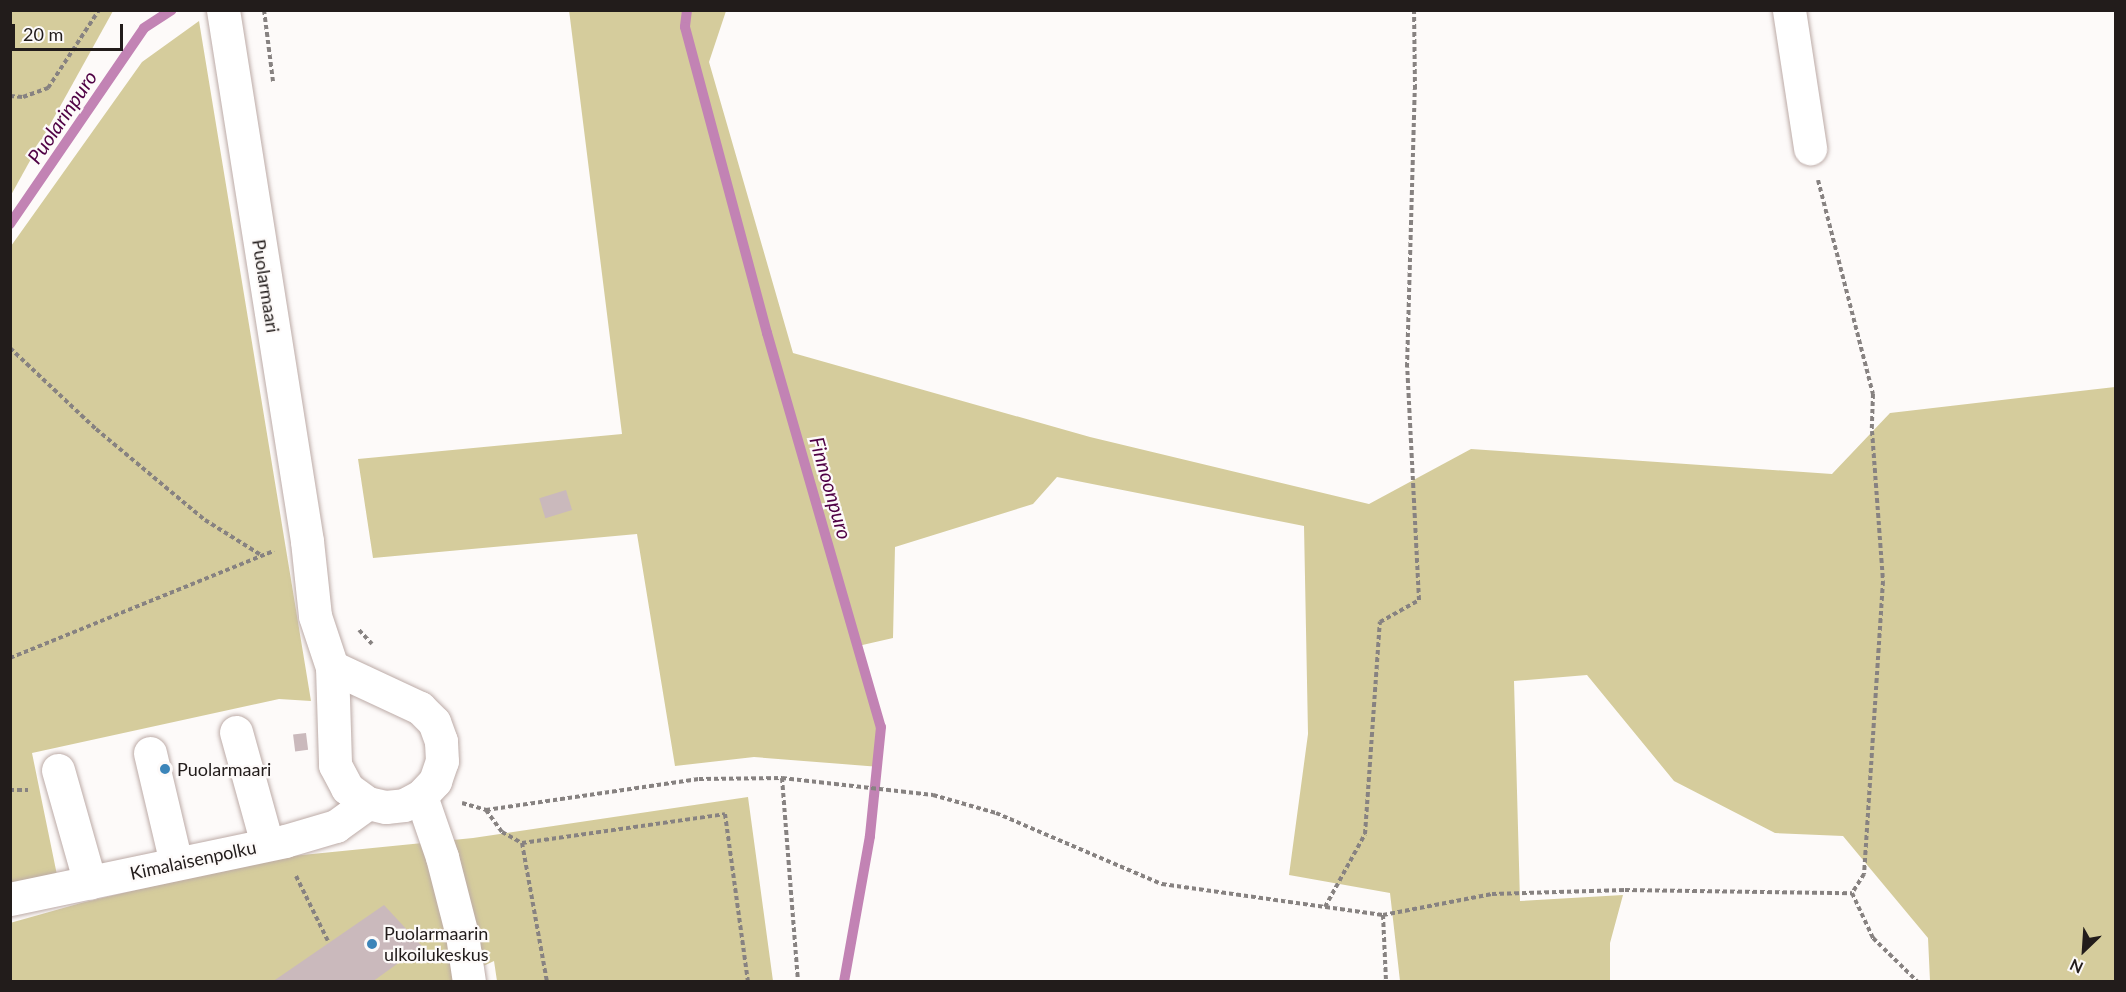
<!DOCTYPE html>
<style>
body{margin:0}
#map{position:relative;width:2126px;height:992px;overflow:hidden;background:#fdfaf9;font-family:Lato,sans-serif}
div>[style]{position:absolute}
.green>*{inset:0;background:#d5cc9c}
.stream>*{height:10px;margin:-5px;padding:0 5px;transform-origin:5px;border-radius:5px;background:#c283b4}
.building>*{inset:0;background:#cab9bc;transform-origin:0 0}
.path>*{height:4px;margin-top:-2px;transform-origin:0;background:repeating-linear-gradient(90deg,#878281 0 4.5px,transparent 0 7.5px)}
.roads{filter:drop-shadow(0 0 2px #bcaba7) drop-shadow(0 0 2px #bcaba7)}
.minor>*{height:33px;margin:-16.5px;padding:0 16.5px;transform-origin:16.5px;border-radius:16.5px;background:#fff}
.dots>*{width:16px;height:16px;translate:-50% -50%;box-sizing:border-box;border:3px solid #fdfaf9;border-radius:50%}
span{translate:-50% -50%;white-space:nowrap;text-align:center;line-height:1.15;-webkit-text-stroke:4.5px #fdfaf9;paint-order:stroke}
.street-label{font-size:18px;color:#221c1b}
.poi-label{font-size:18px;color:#221c1b}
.left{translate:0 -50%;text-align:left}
.water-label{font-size:20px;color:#4f0044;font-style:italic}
.frame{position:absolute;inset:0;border:12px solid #221c1b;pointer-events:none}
.north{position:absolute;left:2054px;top:920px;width:60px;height:60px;-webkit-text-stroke:4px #fdfaf9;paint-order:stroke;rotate:205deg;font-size:16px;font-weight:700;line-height:24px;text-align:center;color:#221c1b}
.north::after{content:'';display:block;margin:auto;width:21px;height:27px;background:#221c1b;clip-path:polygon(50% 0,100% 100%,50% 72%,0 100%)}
.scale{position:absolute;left:12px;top:24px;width:111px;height:27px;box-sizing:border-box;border:3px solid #221c1b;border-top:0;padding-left:8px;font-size:18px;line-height:21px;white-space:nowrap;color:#221c1b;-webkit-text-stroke:4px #fdfaf9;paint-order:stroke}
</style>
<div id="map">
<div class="green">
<i style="clip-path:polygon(11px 10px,113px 11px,11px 195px,10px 11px)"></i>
<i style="clip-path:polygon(569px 10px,726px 11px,709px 62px,793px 353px,1090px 437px,1369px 504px,1471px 449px,1832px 474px,1890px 413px,2115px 387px,2115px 981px,1930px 981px,1928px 938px,1843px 836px,1775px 833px,1674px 781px,1587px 675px,1514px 681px,1520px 901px,1623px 895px,1610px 943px,1610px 981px,1400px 981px,1390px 893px,1289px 875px,1308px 734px,1304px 526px,1057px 477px,1033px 504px,895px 547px,893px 638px,858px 646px,881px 727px,880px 767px,754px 757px,675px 766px,637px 534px,373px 558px,358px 459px,622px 434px)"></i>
<i style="clip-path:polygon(199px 21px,311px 701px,279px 699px,32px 753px,57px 875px,11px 890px,11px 246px,142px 62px)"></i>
<i style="clip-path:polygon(748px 797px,773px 981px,497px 981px,494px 961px,449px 982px,11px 981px,10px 923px,81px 903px,272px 858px,473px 838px)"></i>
</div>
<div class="stream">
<i style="left:687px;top:10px;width:17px;rotate:97deg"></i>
<i style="left:685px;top:27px;width:317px;rotate:75deg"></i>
<i style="left:767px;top:333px;width:410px;rotate:73.9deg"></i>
<i style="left:881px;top:727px;width:110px;rotate:95.8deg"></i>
<i style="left:870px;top:836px;width:148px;rotate:100.1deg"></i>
<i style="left:10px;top:224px;width:237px;rotate:-55.6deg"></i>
<i style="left:144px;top:28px;width:33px;rotate:-33deg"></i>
</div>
<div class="building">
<i style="left:566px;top:490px;width:21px;height:28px;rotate:73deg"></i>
<i style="left:306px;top:733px;width:17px;height:13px;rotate:83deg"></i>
<i style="clip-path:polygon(384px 905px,422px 946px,372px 982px,272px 982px)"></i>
</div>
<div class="path">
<i style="left:264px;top:10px;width:72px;rotate:82.8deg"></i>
<i style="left:10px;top:96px;width:13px;rotate:4deg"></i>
<i style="left:23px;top:97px;width:27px;rotate:-20deg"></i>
<i style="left:48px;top:88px;width:93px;rotate:-56.8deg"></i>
<i style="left:1818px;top:180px;width:221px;rotate:75.6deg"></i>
<i style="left:1873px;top:394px;width:37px;rotate:92deg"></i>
<i style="left:1872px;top:431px;width:150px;rotate:85.8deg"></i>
<i style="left:1883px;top:581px;width:294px;rotate:93.7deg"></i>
<i style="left:1864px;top:874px;width:22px;rotate:122deg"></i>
<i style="left:10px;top:348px;width:118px;rotate:43.3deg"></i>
<i style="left:96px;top:429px;width:142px;rotate:39.9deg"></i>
<i style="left:205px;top:520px;width:66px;rotate:32deg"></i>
<i style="left:359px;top:630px;width:19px;rotate:47deg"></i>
<i style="left:10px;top:658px;width:285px;rotate:-22.1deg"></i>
<i style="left:782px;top:778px;width:205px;rotate:85.5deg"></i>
<i style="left:10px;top:790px;width:18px"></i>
<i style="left:462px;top:803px;width:25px;rotate:16deg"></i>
<i style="left:486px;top:810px;width:215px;rotate:-8.3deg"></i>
<i style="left:699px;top:779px;width:83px;rotate:-0.7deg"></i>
<i style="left:782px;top:778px;width:152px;rotate:6.4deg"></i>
<i style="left:933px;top:795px;width:66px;rotate:15.9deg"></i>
<i style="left:996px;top:813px;width:181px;rotate:23.2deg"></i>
<i style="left:1162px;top:884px;width:223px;rotate:8deg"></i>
<i style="left:1383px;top:915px;width:111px;rotate:-10.9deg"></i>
<i style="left:1492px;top:894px;width:133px;rotate:-1.7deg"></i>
<i style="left:1625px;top:890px;width:227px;rotate:0.8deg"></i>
<i style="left:486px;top:810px;width:27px;rotate:54deg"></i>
<i style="left:502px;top:832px;width:23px;rotate:29deg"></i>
<i style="left:522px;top:843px;width:205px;rotate:-8.1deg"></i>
<i style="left:725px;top:814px;width:170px;rotate:82.2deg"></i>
<i style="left:522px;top:843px;width:141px;rotate:79.8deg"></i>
<i style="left:296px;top:876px;width:72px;rotate:63.8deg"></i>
<i style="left:1852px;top:893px;width:50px;rotate:65deg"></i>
<i style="left:1873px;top:938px;width:63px;rotate:44.4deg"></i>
<i style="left:1325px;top:907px;width:83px;rotate:-61.3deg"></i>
<i style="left:1365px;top:834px;width:213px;rotate:-86deg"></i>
<i style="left:1380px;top:622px;width:45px;rotate:-29.4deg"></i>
<i style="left:1419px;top:600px;width:233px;rotate:-92.9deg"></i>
<i style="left:1407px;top:367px;width:278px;rotate:-88.4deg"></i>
<i style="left:1415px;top:89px;width:79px;rotate:-90.7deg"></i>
<i style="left:1383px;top:915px;width:67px;rotate:87.4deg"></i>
</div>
<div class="roads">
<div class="minor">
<i style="left:223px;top:10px;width:538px;rotate:81.01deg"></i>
<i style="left:307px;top:541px;width:75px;rotate:83.9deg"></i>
<i style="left:315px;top:616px;width:54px;rotate:71.6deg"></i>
<i style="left:332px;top:667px;width:98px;rotate:88.2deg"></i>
<i style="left:335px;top:765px;width:26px;rotate:62deg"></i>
<i style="left:347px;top:788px;width:26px;rotate:36deg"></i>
<i style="left:368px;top:803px;width:18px;rotate:13deg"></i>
<i style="left:386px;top:807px;width:18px;rotate:-6deg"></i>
<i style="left:404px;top:805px;width:19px;rotate:-28deg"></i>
<i style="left:421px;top:796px;width:21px;rotate:-47deg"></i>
<i style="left:435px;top:781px;width:21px;rotate:-71deg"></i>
<i style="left:442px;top:761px;width:20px;rotate:-93deg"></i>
<i style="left:441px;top:741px;width:20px;rotate:-110deg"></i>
<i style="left:434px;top:722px;width:20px;rotate:-135deg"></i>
<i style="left:420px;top:708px;width:97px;rotate:-155deg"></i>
<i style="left:1789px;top:10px;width:140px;rotate:81.3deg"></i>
<i style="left:236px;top:732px;width:116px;rotate:74.5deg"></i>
<i style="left:150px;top:753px;width:113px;rotate:76.7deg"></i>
<i style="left:58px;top:770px;width:117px;rotate:74.2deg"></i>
<i style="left:421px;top:796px;width:65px;rotate:71deg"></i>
<i style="left:442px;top:857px;width:81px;rotate:75.6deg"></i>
<i style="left:462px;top:935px;width:48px;rotate:81.5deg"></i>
<i style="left:10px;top:899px;width:281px;rotate:-11.9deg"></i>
<i style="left:285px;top:841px;width:53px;rotate:-16.4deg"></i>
<i style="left:336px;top:826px;width:39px;rotate:-36deg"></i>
</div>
</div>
<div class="dots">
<i style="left:165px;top:769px;background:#3c85b9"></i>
<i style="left:372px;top:944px;background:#3c85b9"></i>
</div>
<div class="street-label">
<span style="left:266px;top:286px;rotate:81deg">Puolarmaari</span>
<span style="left:193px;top:860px;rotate:-12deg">Kimalaisenpolku</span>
</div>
<div class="poi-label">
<span class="left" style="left:177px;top:769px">Puolarmaari</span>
<span class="left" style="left:384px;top:944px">Puolarmaarin<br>ulkoilukeskus</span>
</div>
<div class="water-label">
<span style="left:62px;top:117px;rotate:-56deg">Puolarinpuro</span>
<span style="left:831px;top:488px;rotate:74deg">Finnoonpuro</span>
</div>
<div class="frame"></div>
<div class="north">N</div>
<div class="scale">20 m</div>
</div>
